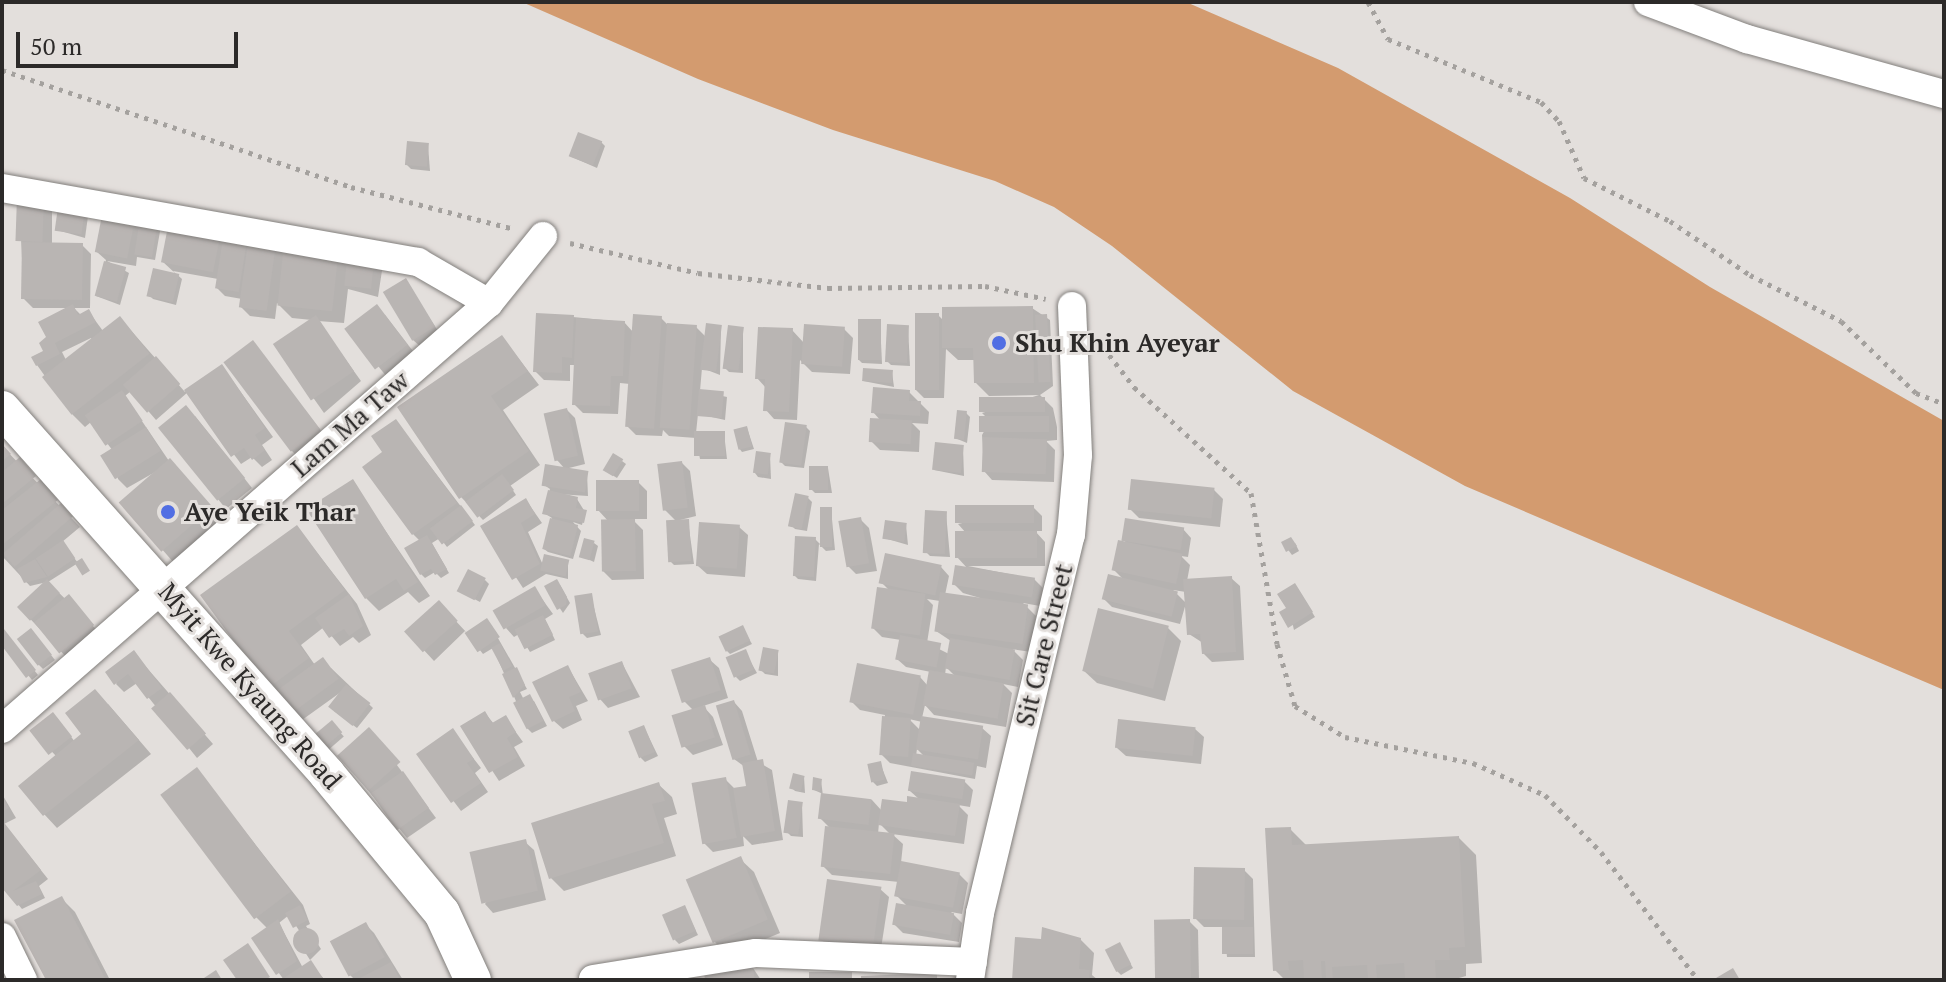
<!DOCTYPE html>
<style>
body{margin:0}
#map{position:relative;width:1946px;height:982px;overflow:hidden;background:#e3dfdc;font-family:"PT Serif",serif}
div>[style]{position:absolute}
.water>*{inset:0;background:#d39b6f}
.shadow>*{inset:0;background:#0003;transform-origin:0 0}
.building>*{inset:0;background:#b9b5b3;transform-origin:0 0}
.round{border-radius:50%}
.path>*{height:5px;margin-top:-2.5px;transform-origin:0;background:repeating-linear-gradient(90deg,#a4a19e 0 4px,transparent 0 10px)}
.roads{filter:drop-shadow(0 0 2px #827f7c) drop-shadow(0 0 2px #827f7c)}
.minor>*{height:28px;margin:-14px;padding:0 14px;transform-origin:14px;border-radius:14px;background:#fff}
.major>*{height:36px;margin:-18px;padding:0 18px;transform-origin:18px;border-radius:18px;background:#fff}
.dots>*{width:22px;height:22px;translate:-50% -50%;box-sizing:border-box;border:4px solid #e3dfdc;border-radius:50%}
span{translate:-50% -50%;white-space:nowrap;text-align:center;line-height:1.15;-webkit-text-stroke:6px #e3dfdc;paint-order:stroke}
.poi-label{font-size:26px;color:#2c2a29;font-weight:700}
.left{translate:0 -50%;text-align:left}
.street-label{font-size:26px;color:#2c2a29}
.frame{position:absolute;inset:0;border:4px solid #2c2a29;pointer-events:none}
.scale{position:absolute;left:16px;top:32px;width:222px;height:36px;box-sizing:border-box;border:4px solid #2c2a29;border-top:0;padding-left:10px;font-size:24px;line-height:28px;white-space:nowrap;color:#2c2a29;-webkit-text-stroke:6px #e3dfdc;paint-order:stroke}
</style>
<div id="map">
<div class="water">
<i style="clip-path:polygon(522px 2px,1186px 2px,1338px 68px,1570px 198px,1710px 287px,1944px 421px,1944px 690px,1465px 486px,1293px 391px,1112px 246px,1054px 207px,995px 181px,833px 130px,698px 79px)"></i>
</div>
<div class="shadow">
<i style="clip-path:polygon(601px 142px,605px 146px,597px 168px,572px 157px)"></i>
<i style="clip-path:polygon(428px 145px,430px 171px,411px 169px,407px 165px)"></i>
<i style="clip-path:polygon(evenodd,19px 199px,52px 208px,52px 246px,82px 245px,91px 254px,90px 308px,74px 308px,81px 315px,89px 312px,103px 331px,120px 318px,185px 392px,222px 366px,273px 437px,262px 445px,272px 460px,262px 467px,252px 457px,241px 464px,188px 392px,156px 420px,131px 391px,125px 396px,169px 461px,224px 522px,174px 563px,121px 502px,157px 471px,127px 488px,118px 479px,113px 451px,91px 422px,85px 427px,72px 414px,37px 365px,69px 308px,33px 308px,24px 299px,19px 199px,91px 338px,92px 340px,66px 360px,62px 352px,91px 338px)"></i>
<i style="clip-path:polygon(105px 207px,162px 220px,155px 260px,137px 257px,136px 266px,107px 261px,129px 273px,120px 305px,96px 296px,106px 260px,97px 252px)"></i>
<i style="clip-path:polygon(89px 209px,85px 238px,57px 230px)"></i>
<i style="clip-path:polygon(172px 218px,383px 264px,378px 297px,348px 289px,344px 323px,318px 321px,361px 381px,324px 413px,276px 345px,312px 320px,292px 318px,277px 303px,275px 319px,250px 316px,241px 307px,242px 299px,225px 296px,216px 287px,218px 279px,173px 271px,182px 279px,176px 305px,153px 299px,149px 295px,177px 275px,163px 262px)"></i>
<i style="clip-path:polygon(405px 281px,442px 337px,422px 348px,413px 340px)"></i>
<i style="clip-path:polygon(1032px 308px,1050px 320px,1053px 386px,1040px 395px,1053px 408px,1057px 427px,1057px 440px,1046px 441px,1055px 450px,1054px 482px,992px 480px,984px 471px,982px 435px,990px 421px,982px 413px,1039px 395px,989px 396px,976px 383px,975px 360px,958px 360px,946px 349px,944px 398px,924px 398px,915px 389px,938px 315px,944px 321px)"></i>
<i style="clip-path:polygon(385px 315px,416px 355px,387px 377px,348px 329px)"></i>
<i style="clip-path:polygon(573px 317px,624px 322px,633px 332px,661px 318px,668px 325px,696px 327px,707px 338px,721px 327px,720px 375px,702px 368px,700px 391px,727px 397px,725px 420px,698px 414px,696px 433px,724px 433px,727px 459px,700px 459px,696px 438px,669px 436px,663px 430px,662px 436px,636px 435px,627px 426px,630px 384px,620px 383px,618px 414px,583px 413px,574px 404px,576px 365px,570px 365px,570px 381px,544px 380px,535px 371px)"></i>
<i style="clip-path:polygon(880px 321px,882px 364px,862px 363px,858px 359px)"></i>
<i style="clip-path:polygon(908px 327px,910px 366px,891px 365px,887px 361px)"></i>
<i style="clip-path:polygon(743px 329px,743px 373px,729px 372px,725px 368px)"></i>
<i style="clip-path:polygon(844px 329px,853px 338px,850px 374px,812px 372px,800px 360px,797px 420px,774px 419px,766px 410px,766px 388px,757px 378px,792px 330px,804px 343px)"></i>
<i style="clip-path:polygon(502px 337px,539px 385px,503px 410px,540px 465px,510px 486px,516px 495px,483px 520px,461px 497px)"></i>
<i style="clip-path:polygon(253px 343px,332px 445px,305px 464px,292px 451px)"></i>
<i style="clip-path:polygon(892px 372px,894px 387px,863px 381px)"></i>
<i style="clip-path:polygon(909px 392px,929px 412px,928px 424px,912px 423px,920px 431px,919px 452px,880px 450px,871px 441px,881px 421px,873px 412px)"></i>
<i style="clip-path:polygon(567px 410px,575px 418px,585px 464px,565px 469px,557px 460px)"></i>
<i style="clip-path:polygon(966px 413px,970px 417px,967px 443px,955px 438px)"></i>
<i style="clip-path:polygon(195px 416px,252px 488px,226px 509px,160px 428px)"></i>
<i style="clip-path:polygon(396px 421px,475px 525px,447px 547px,440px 538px,432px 543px,449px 573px,441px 578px,435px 572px,425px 578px,421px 574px,420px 541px,413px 534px,385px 452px)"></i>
<i style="clip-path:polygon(806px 427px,810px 431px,804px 468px,785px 466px,781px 462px)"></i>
<i style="clip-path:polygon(747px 428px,754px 449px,742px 452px,739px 448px)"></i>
<i style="clip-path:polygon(2px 446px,80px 527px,62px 542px,78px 563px,48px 582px,101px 634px,69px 660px,19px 607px,47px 582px,30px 586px,2px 556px)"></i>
<i style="clip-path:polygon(963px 447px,964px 476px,934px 470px)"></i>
<i style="clip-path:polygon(770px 455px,771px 479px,758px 477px,755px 473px)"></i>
<i style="clip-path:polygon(622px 461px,626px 464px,617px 478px,609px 473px)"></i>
<i style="clip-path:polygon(682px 463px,690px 471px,696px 516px,676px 521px,665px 510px)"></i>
<i style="clip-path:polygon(828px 468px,832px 493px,815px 493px,811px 489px)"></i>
<i style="clip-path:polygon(587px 473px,588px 496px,557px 494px,577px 499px,585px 512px,582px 525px,573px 522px,581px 531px,573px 559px,548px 552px,544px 549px,552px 518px,544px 513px,550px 489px,544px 485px)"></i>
<i style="clip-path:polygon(352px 482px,430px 596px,419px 603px,408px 592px,379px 611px,366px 598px)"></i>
<i style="clip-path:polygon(638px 482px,647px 491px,647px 519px,632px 519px,643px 530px,644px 579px,612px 580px,603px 571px,609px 522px,598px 510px)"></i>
<i style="clip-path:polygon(1214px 490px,1223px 499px,1220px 527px,1139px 518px,1130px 509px)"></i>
<i style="clip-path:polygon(808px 498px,812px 502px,807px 531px,795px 529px,791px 525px)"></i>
<i style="clip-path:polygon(526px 500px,542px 523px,528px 532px,543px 565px,568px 562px,568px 579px,546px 574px,523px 588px,482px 526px)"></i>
<i style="clip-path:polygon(evenodd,1033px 507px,1042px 516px,1042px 531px,1035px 531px,1045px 542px,1045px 566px,968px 566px,1034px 579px,1043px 588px,1040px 606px,1023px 603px,1036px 616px,1031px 652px,1012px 649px,1023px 660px,1018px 687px,1003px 684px,1012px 693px,1006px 727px,934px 715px,925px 705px,922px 718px,982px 728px,991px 736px,986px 768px,977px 766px,975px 779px,890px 763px,881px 754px,885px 715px,860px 710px,851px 701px,920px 677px,928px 686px,931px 672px,906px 667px,897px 659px,901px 640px,882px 637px,873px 628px,890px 591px,881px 582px,941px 567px,949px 576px,945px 595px,994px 602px,963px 593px,954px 584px,968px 569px,957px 557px,966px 533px,958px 524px,1033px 507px,927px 599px,940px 601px,936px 631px,951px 641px,949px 654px,927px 643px,933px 605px,927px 599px,1033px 507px,946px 667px,956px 677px,945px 675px,946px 667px,1033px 507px,909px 719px,922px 722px,921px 731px,909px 719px,1033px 507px,917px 749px,926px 758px,916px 756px,917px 749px)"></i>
<i style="clip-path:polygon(831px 509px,835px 550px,826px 551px,819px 544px,816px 581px,798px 579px,794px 575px,815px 539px,822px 546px)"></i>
<i style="clip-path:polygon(946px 513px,950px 557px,930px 556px,926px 552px)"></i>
<i style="clip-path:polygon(860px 519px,869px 528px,877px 571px,856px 574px,847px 565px)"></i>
<i style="clip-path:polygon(688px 521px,694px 564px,674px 565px,670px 561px)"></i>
<i style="clip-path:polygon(906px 525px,908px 545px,884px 538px)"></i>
<i style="clip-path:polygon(297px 527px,357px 604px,371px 635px,359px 643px,353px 637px,340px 646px,324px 627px,301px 645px,315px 665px,331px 668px,373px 708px,357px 728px,334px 711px,341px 692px,302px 720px,269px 687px)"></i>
<i style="clip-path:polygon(739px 527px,748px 535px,745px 577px,707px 574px,698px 566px)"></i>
<i style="clip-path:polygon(evenodd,1183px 529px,1191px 538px,1188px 557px,1181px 556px,1190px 565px,1187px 581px,1231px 578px,1240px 586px,1244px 660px,1212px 662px,1203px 653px,1203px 643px,1189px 634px,1186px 603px,1180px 624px,1112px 607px,1103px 598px,1124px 580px,1113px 569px,1128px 545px,1123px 539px,1183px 529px,1173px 590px,1186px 592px,1186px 603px,1173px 590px)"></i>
<i style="clip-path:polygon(594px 543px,598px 546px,594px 562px,581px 556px)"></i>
<i style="clip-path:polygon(1283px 543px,1295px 543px,1299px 551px,1292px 555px)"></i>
<i style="clip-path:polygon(485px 580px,489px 584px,480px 602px,459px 591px)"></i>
<i style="clip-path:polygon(560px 585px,570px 603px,563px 613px,546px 587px)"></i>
<i style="clip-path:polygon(534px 588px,553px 614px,545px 619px,555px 640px,530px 652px,519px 634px,514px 637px,506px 628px)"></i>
<i style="clip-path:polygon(1298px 589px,1315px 617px,1294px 630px,1289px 609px)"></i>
<i style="clip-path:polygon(591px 596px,601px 635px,587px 638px,583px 634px)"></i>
<i style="clip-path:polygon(439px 603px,467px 633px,490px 624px,527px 689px,520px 692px,524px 700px,534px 701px,547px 726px,532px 733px,528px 729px,493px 648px,483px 654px,465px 631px,434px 661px,408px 633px)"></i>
<i style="clip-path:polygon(742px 627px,752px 644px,730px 654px,726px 650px)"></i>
<i style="clip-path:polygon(1168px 628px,1181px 641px,1165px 701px,1097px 683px,1083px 670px)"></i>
<i style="clip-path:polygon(4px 632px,38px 675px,32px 680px,2px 643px)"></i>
<i style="clip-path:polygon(35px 635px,55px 660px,43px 669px,39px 665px)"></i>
<i style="clip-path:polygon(778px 651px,778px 676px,765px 674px,761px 670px)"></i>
<i style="clip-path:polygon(745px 652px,757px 673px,740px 681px,736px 677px)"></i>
<i style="clip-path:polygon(134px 653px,213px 744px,197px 758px,137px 683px,124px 692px,116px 684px)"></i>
<i style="clip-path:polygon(710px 660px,719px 668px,728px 698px,703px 706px,713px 717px,723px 745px,693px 755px,684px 746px,694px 711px,684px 701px)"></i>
<i style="clip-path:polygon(622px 663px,640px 697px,608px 708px,600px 699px)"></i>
<i style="clip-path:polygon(568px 667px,588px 701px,576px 706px,582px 720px,563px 729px,554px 721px)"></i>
<i style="clip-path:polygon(734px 702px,742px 711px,758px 762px,772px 770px,783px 840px,752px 845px,743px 836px,744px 846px,713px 852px,704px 843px,725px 779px,734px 788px,748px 788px,745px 767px,734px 759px)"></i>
<i style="clip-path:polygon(108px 704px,151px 754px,57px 828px,44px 814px,57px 757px,33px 732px,57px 718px,75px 742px)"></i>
<i style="clip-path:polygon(485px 713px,494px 724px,505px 717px,523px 742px,514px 747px,525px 766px,499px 781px,463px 726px)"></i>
<i style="left:332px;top:723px;width:18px;height:21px;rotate:49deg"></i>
<i style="clip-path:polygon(644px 727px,658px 756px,645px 762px,641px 758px)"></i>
<i style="clip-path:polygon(1195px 729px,1204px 737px,1201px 764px,1126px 756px,1117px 748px)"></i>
<i style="clip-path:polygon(452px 731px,481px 768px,475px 773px,488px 792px,461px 811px,419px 755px)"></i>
<i style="clip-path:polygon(377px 738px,436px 818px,407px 838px,339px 755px)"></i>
<i style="clip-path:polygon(880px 763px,888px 783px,877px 786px,873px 782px)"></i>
<i style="clip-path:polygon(196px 769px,303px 905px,310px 924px,306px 926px,321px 949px,310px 960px,294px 935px,300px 932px,289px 915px,279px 923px,303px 968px,310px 963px,325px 980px,284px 980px,254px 939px,268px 929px,256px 917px)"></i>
<i style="clip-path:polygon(804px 777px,805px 793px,795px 791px,791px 787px)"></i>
<i style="clip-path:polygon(evenodd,821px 780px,823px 796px,872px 800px,882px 811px,920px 800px,910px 791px,964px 781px,973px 790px,970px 807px,958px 805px,968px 815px,964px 844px,892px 834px,903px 844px,901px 863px,959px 874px,968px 883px,962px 914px,951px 912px,962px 923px,959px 942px,903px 933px,894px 924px,908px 907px,896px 895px,899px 882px,832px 875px,823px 866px,831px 829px,820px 818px,823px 794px,814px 790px,821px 780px,879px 823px,891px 835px,878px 834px,879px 823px)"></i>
<i style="clip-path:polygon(658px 784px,672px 797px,677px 814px,664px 818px,676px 856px,564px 891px,551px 878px)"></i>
<i style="clip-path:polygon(2px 794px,16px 818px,4px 824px,48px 879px,39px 886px,45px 898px,22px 909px,2px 885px)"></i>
<i style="clip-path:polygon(802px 804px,803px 837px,791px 836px,787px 832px)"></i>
<i style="clip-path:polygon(1290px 829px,1308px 847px,1459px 838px,1476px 855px,1482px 963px,1466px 964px,1466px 976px,1452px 980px,1285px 980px,1275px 970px)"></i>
<i style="clip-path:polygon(525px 842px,534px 850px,546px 900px,493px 913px,485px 904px)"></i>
<i style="clip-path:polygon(740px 859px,754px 872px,780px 933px,727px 955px,714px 941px)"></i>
<i style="clip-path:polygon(1244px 870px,1253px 879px,1255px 957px,1227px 957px,1224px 927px,1204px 927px,1195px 918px)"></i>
<i style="clip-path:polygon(880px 889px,889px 897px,880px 955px,829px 948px,821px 939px)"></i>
<i style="clip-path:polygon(61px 898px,75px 912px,110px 980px,48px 980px)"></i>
<i style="clip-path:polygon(684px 907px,698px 935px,679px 944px,675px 940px)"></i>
<i style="clip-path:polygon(1189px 921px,1198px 930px,1199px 980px,1158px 980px)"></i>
<i style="clip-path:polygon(366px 925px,374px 933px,403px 980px,355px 980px,350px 975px)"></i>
<i style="clip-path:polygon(1080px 939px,1094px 953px,1092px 975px,1098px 980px,1014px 980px)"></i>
<i style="clip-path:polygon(1119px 944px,1133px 968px,1121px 975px,1117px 971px)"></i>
<i style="clip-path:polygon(751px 965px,761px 980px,707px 980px)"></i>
</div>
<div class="building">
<i style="left:578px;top:132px;width:26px;height:26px;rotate:21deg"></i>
<i style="left:407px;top:141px;width:22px;height:24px;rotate:5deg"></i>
<i style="left:17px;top:197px;width:27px;height:44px;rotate:2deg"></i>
<i style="left:59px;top:200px;width:27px;height:31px;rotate:8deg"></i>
<i style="left:104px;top:205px;width:33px;height:48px;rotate:11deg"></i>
<i style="left:141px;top:212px;width:18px;height:43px;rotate:9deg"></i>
<i style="left:170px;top:216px;width:53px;height:47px;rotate:11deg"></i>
<i style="left:250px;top:228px;width:28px;height:80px;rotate:8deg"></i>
<i style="left:224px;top:232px;width:24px;height:57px;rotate:9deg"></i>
<i style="left:285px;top:234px;width:55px;height:72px;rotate:6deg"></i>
<i style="left:83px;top:243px;width:57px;height:61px;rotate:91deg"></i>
<i style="left:348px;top:250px;width:27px;height:36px;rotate:6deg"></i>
<i style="left:104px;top:261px;width:23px;height:36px;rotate:15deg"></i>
<i style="left:153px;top:268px;width:27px;height:29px;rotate:13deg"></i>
<i style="left:406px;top:278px;width:57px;height:27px;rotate:59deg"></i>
<i style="clip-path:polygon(73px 304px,78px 315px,89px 309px,96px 322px,55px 343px,60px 354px,36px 366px,31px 357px,43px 351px,39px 343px,46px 337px,38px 322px)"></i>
<i style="left:377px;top:304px;width:51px;height:41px;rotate:53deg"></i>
<i style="clip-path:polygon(1033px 306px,1034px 383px,974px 383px,973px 348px,942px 348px,942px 307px)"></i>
<i style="clip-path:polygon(536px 313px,574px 315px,572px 358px,562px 357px,562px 373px,533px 372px)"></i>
<i style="left:915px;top:313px;width:24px;height:77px"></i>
<i style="left:633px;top:314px;width:29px;height:113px;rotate:4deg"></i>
<i style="left:1047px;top:314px;width:68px;height:12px;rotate:87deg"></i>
<i style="left:316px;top:315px;width:68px;height:52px;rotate:56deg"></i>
<i style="left:120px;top:316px;width:48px;height:99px;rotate:52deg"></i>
<i style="clip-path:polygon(576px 318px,625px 321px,623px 376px,611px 376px,610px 406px,572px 405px)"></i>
<i style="left:858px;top:319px;width:23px;height:41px"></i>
<i style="left:667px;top:323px;width:30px;height:105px;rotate:4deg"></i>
<i style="left:706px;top:323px;width:16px;height:47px;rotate:7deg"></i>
<i style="left:804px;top:324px;width:41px;height:40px;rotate:4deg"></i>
<i style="left:887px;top:324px;width:22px;height:38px;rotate:3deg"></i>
<i style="left:728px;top:325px;width:16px;height:44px;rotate:7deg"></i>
<i style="clip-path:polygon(758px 327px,793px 328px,789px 412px,763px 411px,765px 379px,755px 379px)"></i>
<i style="clip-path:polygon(502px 335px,528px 371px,491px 396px,529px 451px,459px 499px,397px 407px)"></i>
<i style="left:253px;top:340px;width:112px;height:37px;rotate:53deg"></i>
<i style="left:156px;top:356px;width:37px;height:44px;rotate:49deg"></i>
<i style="clip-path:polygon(222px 364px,265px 428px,255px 435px,265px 450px,252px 460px,244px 448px,231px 457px,184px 390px)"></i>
<i style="left:863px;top:368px;width:30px;height:13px;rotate:4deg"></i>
<i style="clip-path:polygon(873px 387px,910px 390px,909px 401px,921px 401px,920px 416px,871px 413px)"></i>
<i style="left:699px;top:389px;width:25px;height:27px;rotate:5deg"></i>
<i style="left:122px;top:390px;width:37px;height:45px;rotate:56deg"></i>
<i style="left:1045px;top:397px;width:15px;height:66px;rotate:90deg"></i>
<i style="left:186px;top:405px;width:94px;height:36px;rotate:51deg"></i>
<i style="left:567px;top:408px;width:49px;height:24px;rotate:77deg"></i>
<i style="left:957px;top:410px;width:10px;height:29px;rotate:6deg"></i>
<i style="left:1049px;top:416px;width:16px;height:70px;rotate:90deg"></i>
<i style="left:870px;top:418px;width:42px;height:24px;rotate:3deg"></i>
<i style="clip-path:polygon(396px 419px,457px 503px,412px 535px,362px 467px,382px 452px,371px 436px)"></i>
<i style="left:785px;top:422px;width:22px;height:41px;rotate:8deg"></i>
<i style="left:747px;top:426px;width:21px;height:14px;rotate:76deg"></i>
<i style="left:146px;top:427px;width:28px;height:54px;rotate:58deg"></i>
<i style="left:694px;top:431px;width:31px;height:25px"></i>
<i style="left:983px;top:437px;width:64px;height:35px;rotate:2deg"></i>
<i style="left:935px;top:442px;width:29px;height:28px;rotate:6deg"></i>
<i style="clip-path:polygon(2px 444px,11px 454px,2px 461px)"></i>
<i style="left:756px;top:451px;width:15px;height:22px;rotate:8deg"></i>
<i style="left:613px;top:453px;width:12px;height:20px;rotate:31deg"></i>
<i style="clip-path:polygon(20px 457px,36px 476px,2px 504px,2px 472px)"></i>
<i style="left:170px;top:458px;width:65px;height:68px;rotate:49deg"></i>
<i style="left:682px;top:461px;width:47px;height:25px;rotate:83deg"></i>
<i style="left:545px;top:464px;width:44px;height:22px;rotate:9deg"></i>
<i style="left:809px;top:466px;width:19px;height:24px"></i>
<i style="left:502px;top:474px;width:20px;height:46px;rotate:53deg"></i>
<i style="clip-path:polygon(41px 479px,58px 500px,2px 545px,2px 510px)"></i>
<i style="clip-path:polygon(353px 479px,418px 582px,404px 591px,396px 579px,365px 599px,306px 509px)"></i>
<i style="left:1131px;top:479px;width:84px;height:31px;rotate:6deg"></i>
<i style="left:639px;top:480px;width:31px;height:43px;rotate:90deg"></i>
<i style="clip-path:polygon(548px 490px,578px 497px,576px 508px,587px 510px,584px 523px,542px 514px)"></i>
<i style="left:795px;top:493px;width:14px;height:34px;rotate:12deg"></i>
<i style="clip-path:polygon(526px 498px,535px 514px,521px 523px,540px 564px,512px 580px,480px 526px)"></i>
<i style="left:61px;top:503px;width:18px;height:77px;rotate:49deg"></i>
<i style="left:461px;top:505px;width:20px;height:39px;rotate:53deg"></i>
<i style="left:1034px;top:505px;width:18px;height:79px;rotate:90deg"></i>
<i style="left:820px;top:507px;width:12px;height:40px"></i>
<i style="left:925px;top:510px;width:22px;height:43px;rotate:3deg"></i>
<i style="left:861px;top:517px;width:47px;height:23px;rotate:80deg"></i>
<i style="left:550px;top:518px;width:29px;height:32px;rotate:14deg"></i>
<i style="left:1125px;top:518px;width:60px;height:23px;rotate:9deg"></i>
<i style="left:635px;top:519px;width:52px;height:34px;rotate:89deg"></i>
<i style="left:689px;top:519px;width:42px;height:23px;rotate:87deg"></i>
<i style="left:885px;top:520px;width:22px;height:19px;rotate:8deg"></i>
<i style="left:699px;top:522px;width:41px;height:44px;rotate:4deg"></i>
<i style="clip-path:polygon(297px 525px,345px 590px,289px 631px,309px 658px,268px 688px,200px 595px)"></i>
<i style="left:955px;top:531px;width:82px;height:27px"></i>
<i style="clip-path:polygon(427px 535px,447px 569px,435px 575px,431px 569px,420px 575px,404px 548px)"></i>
<i style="left:795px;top:536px;width:21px;height:40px;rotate:3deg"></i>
<i style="clip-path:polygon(1291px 537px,1297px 546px,1286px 552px,1281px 542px)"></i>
<i style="left:584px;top:538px;width:11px;height:20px;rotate:15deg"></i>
<i style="left:63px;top:540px;width:22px;height:33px;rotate:56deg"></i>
<i style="left:1118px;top:540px;width:66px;height:31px;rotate:12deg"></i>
<i style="left:885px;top:553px;width:58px;height:31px;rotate:12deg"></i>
<i style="left:544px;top:554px;width:26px;height:17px;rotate:13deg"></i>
<i style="left:82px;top:558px;width:15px;height:9px;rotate:58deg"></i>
<i style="clip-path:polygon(35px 559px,47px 577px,24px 583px,17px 569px)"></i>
<i style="left:955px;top:565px;width:81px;height:20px;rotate:9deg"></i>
<i style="left:468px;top:569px;width:20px;height:25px;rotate:27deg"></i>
<i style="left:1108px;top:574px;width:72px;height:26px;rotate:14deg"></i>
<i style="clip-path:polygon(1232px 576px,1236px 652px,1202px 654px,1200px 634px,1187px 635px,1183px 579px)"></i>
<i style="left:47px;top:579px;width:19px;height:41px;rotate:47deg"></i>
<i style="clip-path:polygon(557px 579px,567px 597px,566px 605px,557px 610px,544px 586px)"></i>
<i style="clip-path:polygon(1295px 583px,1313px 612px,1288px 628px,1279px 612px,1286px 608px,1277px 594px)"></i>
<i style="left:535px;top:586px;width:22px;height:49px;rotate:60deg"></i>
<i style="left:877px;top:587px;width:49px;height:42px;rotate:8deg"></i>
<i style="left:940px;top:592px;width:89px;height:40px;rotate:8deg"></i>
<i style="left:592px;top:593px;width:39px;height:18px;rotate:81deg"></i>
<i style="left:69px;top:594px;width:40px;height:45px;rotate:51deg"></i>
<i style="clip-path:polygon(349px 594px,363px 626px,349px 636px,344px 629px,329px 638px,315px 618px)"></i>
<i style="left:439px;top:600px;width:28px;height:47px;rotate:48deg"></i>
<i style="left:1098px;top:608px;width:73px;height:65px;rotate:14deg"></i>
<i style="left:543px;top:615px;width:22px;height:32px;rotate:63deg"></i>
<i style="left:487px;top:618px;width:23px;height:27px;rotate:56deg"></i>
<i style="left:743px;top:625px;width:17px;height:27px;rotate:65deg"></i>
<i style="left:31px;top:628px;width:34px;height:18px;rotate:52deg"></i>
<i style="clip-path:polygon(4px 629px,36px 670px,26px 678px,2px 646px)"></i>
<i style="left:900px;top:635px;width:42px;height:25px;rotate:11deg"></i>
<i style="left:950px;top:638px;width:66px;height:31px;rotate:10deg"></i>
<i style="left:500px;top:643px;width:26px;height:10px;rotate:62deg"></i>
<i style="left:763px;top:647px;width:16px;height:24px;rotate:11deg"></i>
<i style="left:746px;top:649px;width:22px;height:22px;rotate:68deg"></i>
<i style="clip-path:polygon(134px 650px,162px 688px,147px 699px,128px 674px,114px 685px,105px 672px)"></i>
<i style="left:323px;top:657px;width:27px;height:58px;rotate:54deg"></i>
<i style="left:710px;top:657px;width:35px;height:41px;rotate:72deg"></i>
<i style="left:622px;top:661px;width:29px;height:36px;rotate:70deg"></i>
<i style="left:857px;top:663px;width:65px;height:40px;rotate:11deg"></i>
<i style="clip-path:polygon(568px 665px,581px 692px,569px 697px,575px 711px,552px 722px,532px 682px)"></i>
<i style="clip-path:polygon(517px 667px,525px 685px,513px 698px,502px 674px)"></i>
<i style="left:929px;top:670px;width:76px;height:36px;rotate:10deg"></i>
<i style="left:346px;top:684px;width:31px;height:29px;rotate:38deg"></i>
<i style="clip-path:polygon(95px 689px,139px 740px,43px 816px,18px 786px,81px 734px,65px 713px)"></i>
<i style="left:170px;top:692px;width:55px;height:25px;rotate:49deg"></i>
<i style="left:530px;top:694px;width:30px;height:19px;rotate:63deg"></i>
<i style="left:734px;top:700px;width:57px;height:19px;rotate:73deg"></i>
<i style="left:705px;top:705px;width:34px;height:35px;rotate:73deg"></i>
<i style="clip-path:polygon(485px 711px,492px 723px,506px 715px,516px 732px,507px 738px,518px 757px,489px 773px,460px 726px)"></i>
<i style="left:53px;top:712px;width:31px;height:30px;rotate:52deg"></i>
<i style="left:882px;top:716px;width:29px;height:39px;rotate:4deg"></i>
<i style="left:921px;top:716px;width:63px;height:34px;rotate:9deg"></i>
<i style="left:1118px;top:719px;width:78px;height:29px;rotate:6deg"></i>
<i style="left:332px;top:720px;width:16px;height:25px;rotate:50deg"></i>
<i style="left:644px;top:725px;width:29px;height:17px;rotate:68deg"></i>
<i style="left:369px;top:727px;width:47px;height:43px;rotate:48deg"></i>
<i style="clip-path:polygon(453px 728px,474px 759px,467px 763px,481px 783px,451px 803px,416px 754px)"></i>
<i style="left:913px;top:753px;width:62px;height:13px;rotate:9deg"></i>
<i style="clip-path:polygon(763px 759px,775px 831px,741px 837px,733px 788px,746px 786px,742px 763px)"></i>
<i style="left:881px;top:761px;width:19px;height:14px;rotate:78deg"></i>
<i style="left:197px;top:767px;width:156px;height:46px;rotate:53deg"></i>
<i style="left:403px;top:771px;width:45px;height:39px;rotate:55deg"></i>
<i style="left:911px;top:771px;width:55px;height:20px;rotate:9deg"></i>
<i style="left:793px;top:773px;width:12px;height:16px;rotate:14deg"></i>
<i style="left:726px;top:777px;width:62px;height:35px;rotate:80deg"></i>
<i style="clip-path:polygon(813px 777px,822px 779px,820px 791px,812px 790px)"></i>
<i style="clip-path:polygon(659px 782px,665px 801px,652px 804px,664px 843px,549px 879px,531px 823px)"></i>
<i style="left:821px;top:793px;width:51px;height:26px;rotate:7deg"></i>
<i style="clip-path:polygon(2px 796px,9px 808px,2px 812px)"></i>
<i style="clip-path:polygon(907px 796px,960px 804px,955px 836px,878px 825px,882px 799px,907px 802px)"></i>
<i style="left:788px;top:800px;width:15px;height:33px;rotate:8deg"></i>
<i style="clip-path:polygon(2px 820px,41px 870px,13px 891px,36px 881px,42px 894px,17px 906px,2px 888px)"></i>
<i style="left:825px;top:826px;width:70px;height:41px;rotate:6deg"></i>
<i style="clip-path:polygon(1291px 827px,1292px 845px,1459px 836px,1465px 947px,1449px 948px,1450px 960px,1435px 960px,1436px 980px,1405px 980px,1404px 963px,1376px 965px,1377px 980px,1368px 980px,1367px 965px,1332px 967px,1333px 980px,1326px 980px,1325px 961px,1321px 961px,1322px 980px,1304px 980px,1303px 960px,1288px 961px,1289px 970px,1273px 971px,1265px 828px)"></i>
<i style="left:526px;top:839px;width:53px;height:58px;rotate:77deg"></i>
<i style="left:741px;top:856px;width:69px;height:60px;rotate:67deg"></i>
<i style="left:901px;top:861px;width:60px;height:36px;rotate:11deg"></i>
<i style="left:1194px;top:867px;width:51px;height:52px;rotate:1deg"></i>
<i style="left:827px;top:879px;width:55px;height:62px;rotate:8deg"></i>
<i style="clip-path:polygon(62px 896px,106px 980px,46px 980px,14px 920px)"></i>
<i style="left:896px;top:903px;width:59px;height:22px;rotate:10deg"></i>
<i style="left:300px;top:905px;width:17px;height:17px;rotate:62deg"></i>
<i style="left:685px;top:905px;width:28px;height:25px;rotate:67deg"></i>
<i style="clip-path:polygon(278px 919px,297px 961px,276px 975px,251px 938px)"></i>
<i style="left:1190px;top:919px;width:60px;height:36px;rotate:89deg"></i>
<i style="left:366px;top:922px;width:40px;height:41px;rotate:62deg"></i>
<i style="clip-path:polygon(1042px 927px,1081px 938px,1079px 969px,1090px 970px,1089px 980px,1012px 980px,1015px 937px,1041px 939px)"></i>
<i style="left:1222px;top:927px;width:31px;height:27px"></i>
<i class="round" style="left:293px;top:928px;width:26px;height:26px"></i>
<i style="left:1120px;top:942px;width:25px;height:17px;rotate:63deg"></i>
<i style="clip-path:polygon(248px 943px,270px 977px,265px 980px,237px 980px,223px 960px)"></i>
<i style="clip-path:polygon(311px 960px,324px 980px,281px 980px)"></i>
<i style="clip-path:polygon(391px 962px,400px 980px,356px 980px)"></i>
<i style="clip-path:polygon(752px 963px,755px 980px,705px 980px,704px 973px)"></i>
<i style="clip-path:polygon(1733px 968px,1740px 980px,1717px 980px,1716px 978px)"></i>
<i style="clip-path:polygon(216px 970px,222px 980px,201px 980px)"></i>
<i style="left:852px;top:972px;width:8px;height:43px;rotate:90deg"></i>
<i style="clip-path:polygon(937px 973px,937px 980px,861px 980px,861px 976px)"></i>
</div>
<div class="path">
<i style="left:1368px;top:2px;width:42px;rotate:61.6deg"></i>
<i style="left:1388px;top:39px;width:165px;rotate:22.4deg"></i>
<i style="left:1541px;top:102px;width:26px;rotate:47deg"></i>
<i style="left:1559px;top:121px;width:62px;rotate:66.3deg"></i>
<i style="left:1584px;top:178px;width:96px;rotate:26.6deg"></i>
<i style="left:1670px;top:221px;width:97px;rotate:34deg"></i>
<i style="left:1750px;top:275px;width:102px;rotate:26.8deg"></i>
<i style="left:1841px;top:321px;width:104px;rotate:43.8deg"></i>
<i style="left:1916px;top:393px;width:30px;rotate:21deg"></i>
<i style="left:2px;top:70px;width:368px;rotate:18.5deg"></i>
<i style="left:351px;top:187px;width:168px;rotate:14.4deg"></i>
<i style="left:570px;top:243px;width:131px;rotate:13.2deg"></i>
<i style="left:698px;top:273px;width:131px;rotate:6.6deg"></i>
<i style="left:828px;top:288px;width:157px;rotate:-0.7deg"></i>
<i style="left:985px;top:286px;width:62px;rotate:12deg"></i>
<i style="left:1103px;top:347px;width:51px;rotate:52.2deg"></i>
<i style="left:1134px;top:387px;width:158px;rotate:42.2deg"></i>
<i style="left:1251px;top:493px;width:153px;rotate:80.2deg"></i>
<i style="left:1277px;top:644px;width:65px;rotate:73.8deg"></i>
<i style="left:1295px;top:706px;width:59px;rotate:31.8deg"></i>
<i style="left:1345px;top:737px;width:131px;rotate:11.5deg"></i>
<i style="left:1473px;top:763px;width:79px;rotate:24deg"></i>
<i style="left:1545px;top:795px;width:80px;rotate:45.5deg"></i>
<i style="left:1601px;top:852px;width:161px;rotate:52.8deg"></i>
</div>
<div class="roads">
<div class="minor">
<i style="left:1648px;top:2px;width:106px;rotate:20.5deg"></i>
<i style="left:1747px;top:39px;width:205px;rotate:15.6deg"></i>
<i style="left:2px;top:188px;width:423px;rotate:10.1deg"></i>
<i style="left:418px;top:262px;width:82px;rotate:30deg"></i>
<i style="left:2px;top:729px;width:647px;rotate:-41.18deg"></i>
<i style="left:489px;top:303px;width:86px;rotate:-51.1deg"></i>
<i style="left:2px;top:937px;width:48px;rotate:64deg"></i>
<i style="left:593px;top:979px;width:165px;rotate:-9.1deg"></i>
<i style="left:756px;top:953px;width:217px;rotate:2.4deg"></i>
<i style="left:970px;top:980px;width:68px;rotate:-81.5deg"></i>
<i style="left:980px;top:913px;width:389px;rotate:-76.5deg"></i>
<i style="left:1071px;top:535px;width:80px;rotate:-85deg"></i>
<i style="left:1078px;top:455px;width:149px;rotate:-92.3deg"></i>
</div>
<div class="major">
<i style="left:2px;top:409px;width:489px;rotate:48.3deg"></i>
<i style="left:327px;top:774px;width:180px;rotate:50.4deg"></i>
<i style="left:442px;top:913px;width:74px;rotate:65.2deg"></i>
</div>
</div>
<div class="dots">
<i style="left:999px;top:343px;background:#516ee3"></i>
<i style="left:168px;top:512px;background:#516ee3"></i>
</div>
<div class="poi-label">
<span class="left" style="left:1015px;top:343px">Shu Khin Ayeyar</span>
<span class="left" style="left:184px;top:512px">Aye Yeik Thar</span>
</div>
<div class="street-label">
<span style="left:350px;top:424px;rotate:-41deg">Lam Ma Taw</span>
<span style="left:1044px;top:645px;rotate:-76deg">Sit Care Street</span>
<span style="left:250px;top:686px;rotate:49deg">Myit Kwe Kyaung Road</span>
</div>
<div class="frame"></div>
<div class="scale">50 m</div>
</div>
